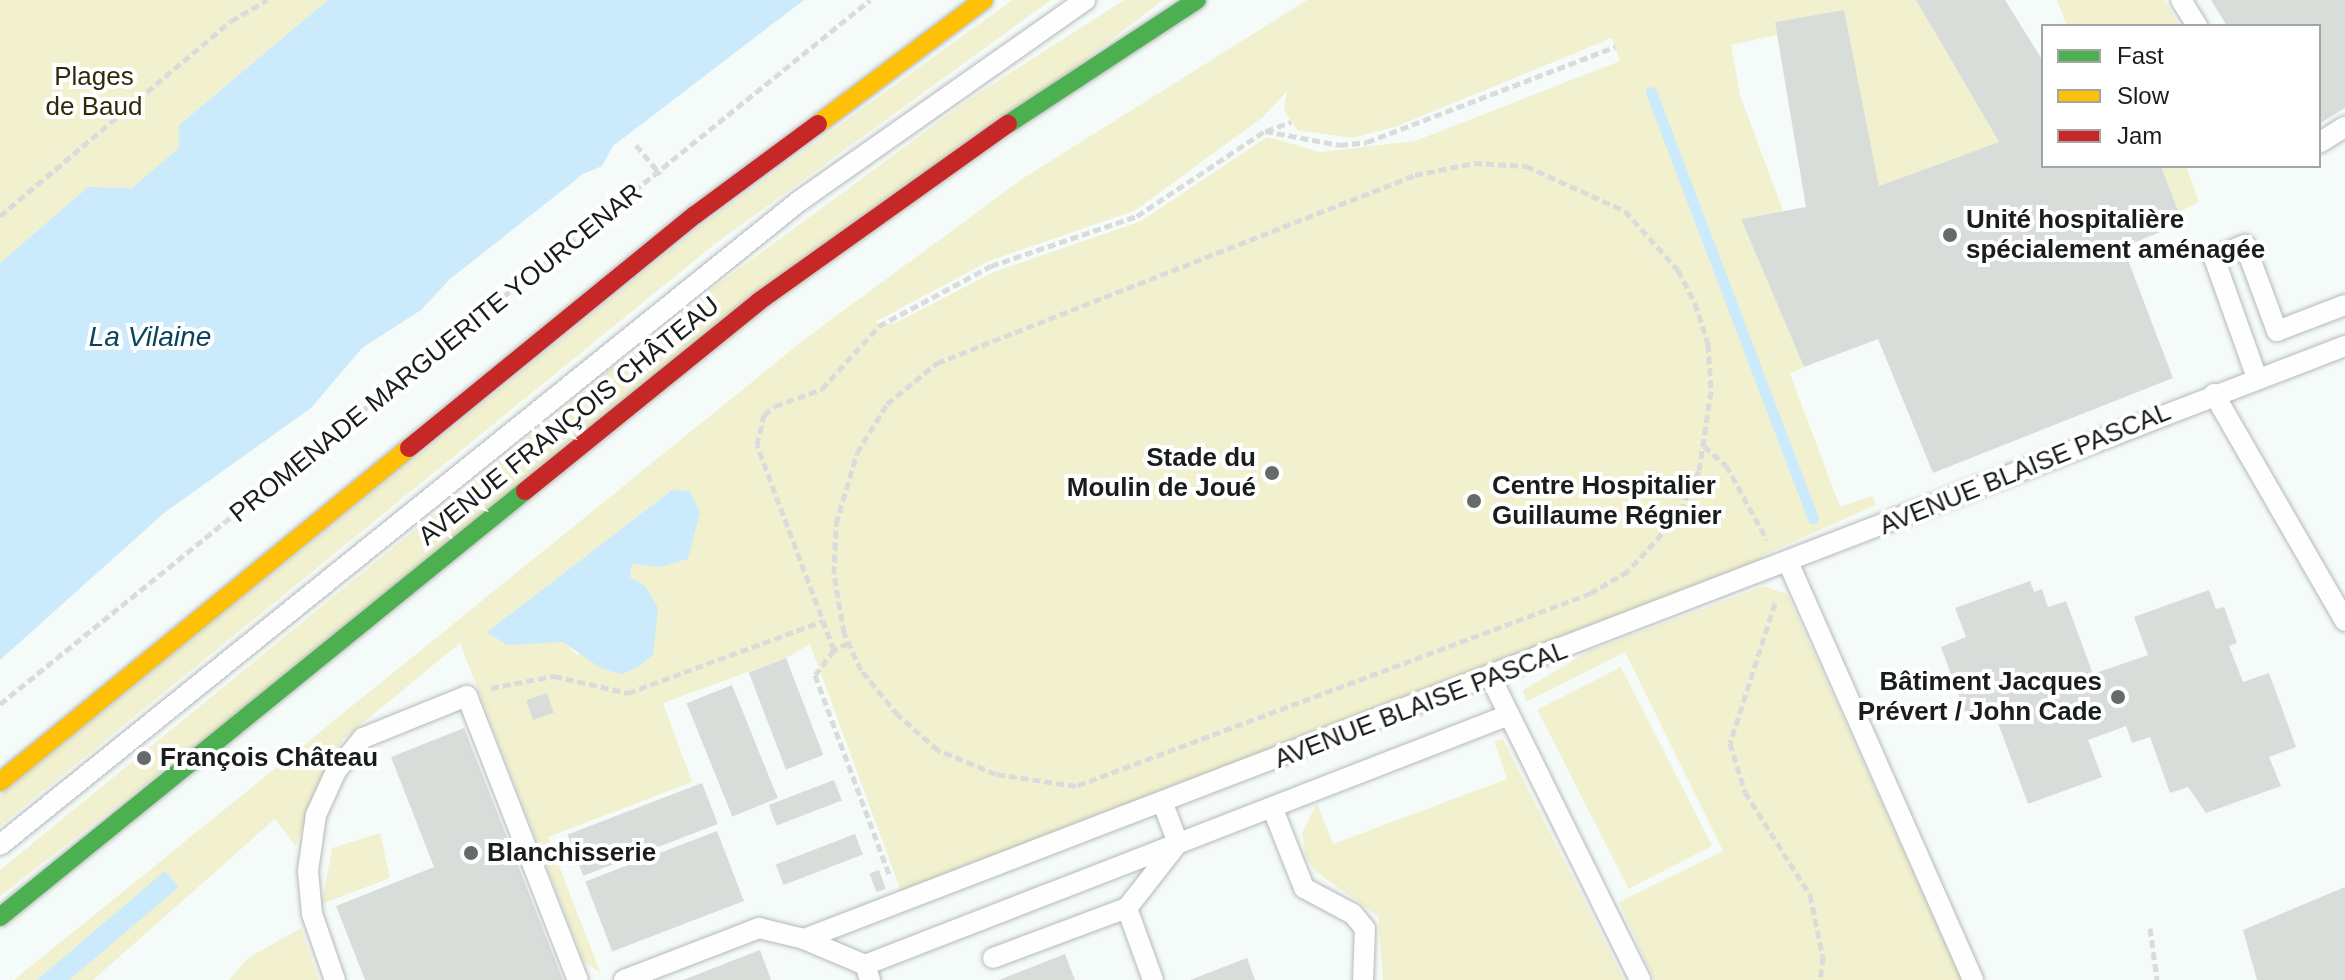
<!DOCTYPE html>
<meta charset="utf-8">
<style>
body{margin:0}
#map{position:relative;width:2345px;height:980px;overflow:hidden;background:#f5fbf8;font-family:Arial,sans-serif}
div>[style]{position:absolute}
.green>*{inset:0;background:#f1f1d0;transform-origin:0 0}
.water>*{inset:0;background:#cbeafb}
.stream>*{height:11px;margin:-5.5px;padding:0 5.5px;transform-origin:5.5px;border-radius:5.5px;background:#cbeafb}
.building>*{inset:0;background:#d9ddda;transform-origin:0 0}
.path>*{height:5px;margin-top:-2.5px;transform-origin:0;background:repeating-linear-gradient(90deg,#dadcdb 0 8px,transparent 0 12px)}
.roads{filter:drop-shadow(0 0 2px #b5bab7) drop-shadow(0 0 2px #b5bab7)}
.lane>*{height:20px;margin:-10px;padding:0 10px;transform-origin:10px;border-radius:10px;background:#fefefe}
.fast>*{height:18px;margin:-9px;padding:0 9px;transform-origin:9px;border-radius:9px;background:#4caf50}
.slow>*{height:18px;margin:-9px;padding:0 9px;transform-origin:9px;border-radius:9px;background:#ffc107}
.jam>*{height:18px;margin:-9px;padding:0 9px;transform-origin:9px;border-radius:9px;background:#c62828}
.dots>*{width:22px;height:22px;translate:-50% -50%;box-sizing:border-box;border:4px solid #fff;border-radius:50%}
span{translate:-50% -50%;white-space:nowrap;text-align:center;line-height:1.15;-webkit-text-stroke:8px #fff;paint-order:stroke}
.park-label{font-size:26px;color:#2e2b0b}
.poi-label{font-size:26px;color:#191e1c;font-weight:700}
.left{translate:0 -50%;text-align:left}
.right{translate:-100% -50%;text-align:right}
.street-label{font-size:26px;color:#191e1c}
.water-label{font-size:28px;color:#09435f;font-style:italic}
.legend{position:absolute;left:2041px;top:24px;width:280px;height:144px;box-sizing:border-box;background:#fff;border:2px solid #a3a5a4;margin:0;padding:10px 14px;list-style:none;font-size:24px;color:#191e1c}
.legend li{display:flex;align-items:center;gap:16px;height:40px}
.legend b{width:40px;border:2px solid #a3a5a4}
</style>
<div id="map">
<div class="green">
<i style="clip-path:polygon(0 0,328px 0,179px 125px,180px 148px,132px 188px,88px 187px,0 263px)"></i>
<i style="clip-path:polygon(1012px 0,1051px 0,716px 243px,0 826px,0 796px,702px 225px)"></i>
<i style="clip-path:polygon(1124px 0,1163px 0,0 896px,0 870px,682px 311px,971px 98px)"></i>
<i style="clip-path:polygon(evenodd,1307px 0,1916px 0,1999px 142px,1879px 186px,1844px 10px,1775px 22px,1777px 35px,1731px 45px,1740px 95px,1783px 211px,1741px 219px,1804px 367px,1790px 374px,1840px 507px,1872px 496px,1876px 505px,1761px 556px,1764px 564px,902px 894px,810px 644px,786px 658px,663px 703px,692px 782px,548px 837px,600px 972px,584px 962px,460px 643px,342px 740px,295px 846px,275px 819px,93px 980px,14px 980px,805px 339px,1022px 179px,1307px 0,1612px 38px,1620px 61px,1415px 141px,1320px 152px,1267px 137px,1141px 221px,994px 272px,893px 324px,875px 322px,989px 261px,1136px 210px,1263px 117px,1287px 91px,1284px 111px,1297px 130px,1352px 138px,1395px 127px,1612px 38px,1307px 0,672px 490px,660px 567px,632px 563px,630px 577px,645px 586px,578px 656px,564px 642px,487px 632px,672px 490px)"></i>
<i style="clip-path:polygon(2057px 0,2164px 0,2180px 26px,2067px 26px)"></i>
<i style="clip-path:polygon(2161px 166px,2186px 166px,2199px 202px,2179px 212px)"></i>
<i style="clip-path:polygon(1764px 586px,1787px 594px,1962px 980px,1654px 980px,1619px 902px,1723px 851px,1625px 652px,1526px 702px,1523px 690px,1589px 651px)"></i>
<i style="left:1621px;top:667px;width:201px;height:94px;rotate:63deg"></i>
<i style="clip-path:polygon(1503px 739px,1624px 980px,1383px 980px,1378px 916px,1315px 871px,1306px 857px,1302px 833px,1317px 803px,1333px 844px,1507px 779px,1494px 741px)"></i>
<i style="clip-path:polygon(380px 833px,390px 878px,322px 904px,332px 848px)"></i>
<i style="clip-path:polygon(301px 928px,319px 980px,229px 980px,248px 958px)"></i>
</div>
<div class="water">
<i style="clip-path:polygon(328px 0,804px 0,613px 146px,602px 166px,583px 174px,450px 279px,421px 310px,362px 348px,311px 408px,164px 513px,0 660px,0 263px,88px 187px,132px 188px,179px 148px,179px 125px)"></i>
<i style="clip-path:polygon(672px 490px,690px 491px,700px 512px,688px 559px,660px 567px,632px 564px,630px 577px,645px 586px,658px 608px,653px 655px,638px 667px,623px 674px,602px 669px,563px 642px,507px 645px,487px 632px)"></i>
<i style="clip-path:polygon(165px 871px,179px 887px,69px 980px,37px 980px)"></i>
</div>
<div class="stream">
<i style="left:1651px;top:92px;width:456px;rotate:69.2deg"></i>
</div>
<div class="building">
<i style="clip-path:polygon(1916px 0,2005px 0,2043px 61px,2043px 166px,2161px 166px,2183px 223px,2123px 247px,2173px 378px,1933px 473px,1878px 339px,1804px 367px,1741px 219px,1806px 207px,1775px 22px,1844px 10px,1879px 186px,1999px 142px)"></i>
<i style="clip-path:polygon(2211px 0,2345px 0,2345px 108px,2319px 124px,2319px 26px,2227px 26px)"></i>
<i style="clip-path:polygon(2030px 581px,2034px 592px,2042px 589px,2048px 607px,2066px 601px,2093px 674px,2148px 655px,2134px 617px,2209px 590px,2216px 609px,2224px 607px,2237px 643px,2229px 646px,2243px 682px,2269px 673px,2296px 747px,2269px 757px,2281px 786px,2206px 813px,2188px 787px,2170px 793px,2150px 737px,2132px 743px,2126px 726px,2088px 740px,2102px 777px,2028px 804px,1994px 712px,1968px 721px,1941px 647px,1966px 637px,1955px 608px)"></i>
<i style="left:786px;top:658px;width:104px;height:40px;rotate:69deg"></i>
<i style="left:732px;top:685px;width:122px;height:49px;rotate:68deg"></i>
<i style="left:547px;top:693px;width:21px;height:22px;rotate:71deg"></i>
<i style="clip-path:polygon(464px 728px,563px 980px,365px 980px,336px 906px,434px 867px,391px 757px)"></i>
<i style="left:834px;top:780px;width:22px;height:70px;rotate:69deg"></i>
<i style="left:702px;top:783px;width:44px;height:144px;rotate:69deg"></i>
<i style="left:717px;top:831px;width:75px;height:141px;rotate:69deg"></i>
<i style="left:855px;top:834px;width:22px;height:85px;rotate:69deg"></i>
<i style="left:879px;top:870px;width:20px;height:10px;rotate:70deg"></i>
<i style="clip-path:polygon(2345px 887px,2345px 980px,2257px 980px,2243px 930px)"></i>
<i style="clip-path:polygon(760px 950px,771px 980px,683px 980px)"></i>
<i style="clip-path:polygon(1065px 954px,1075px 980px,999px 980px)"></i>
<i style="clip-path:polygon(1247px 958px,1255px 980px,1190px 980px)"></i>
</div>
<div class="path">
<i style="left:1266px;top:131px;width:27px;rotate:-20deg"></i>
<i style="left:636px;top:145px;width:38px;rotate:50deg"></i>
<i style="left:1474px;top:163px;width:52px;rotate:3.3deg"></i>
<i style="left:1526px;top:166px;width:109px;rotate:24.4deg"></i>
<i style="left:1625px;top:211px;width:79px;rotate:48.1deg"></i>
<i style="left:1678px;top:270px;width:37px;rotate:63deg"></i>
<i style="left:1695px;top:303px;width:43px;rotate:72.4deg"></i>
<i style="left:1708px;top:344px;width:47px;rotate:86.3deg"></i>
<i style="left:1711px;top:391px;width:81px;rotate:98.5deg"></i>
<i style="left:1699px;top:471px;width:50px;rotate:115deg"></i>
<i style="left:1678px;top:516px;width:74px;rotate:132.3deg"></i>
<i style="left:1628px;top:571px;width:43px;rotate:149.3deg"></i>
<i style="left:1591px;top:593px;width:550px;rotate:159.46deg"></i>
<i style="left:1076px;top:786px;width:81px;rotate:-171.5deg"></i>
<i style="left:996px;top:774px;width:63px;rotate:-157.5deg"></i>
<i style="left:938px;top:750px;width:53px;rotate:-138.8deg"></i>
<i style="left:898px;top:715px;width:58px;rotate:-129.4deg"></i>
<i style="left:861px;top:670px;width:41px;rotate:-114.7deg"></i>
<i style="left:844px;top:633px;width:60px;rotate:-99.6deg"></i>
<i style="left:834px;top:574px;width:50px;rotate:-87.7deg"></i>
<i style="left:836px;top:524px;width:74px;rotate:-73.5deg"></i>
<i style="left:857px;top:453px;width:57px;rotate:-58.5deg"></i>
<i style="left:887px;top:404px;width:65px;rotate:-39.4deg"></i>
<i style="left:937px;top:363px;width:514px;rotate:-21.47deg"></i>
<i style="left:1415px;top:175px;width:60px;rotate:-11.5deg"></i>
<i style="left:0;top:216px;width:302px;rotate:-40.2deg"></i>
<i style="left:231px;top:21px;width:42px;rotate:-30.3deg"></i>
<i style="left:1704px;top:446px;width:29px;rotate:41deg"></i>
<i style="left:1726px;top:465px;width:85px;rotate:61.3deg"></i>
<i style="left:1775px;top:603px;width:147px;rotate:107.8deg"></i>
<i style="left:1730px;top:743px;width:51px;rotate:73deg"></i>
<i style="left:1745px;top:792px;width:122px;rotate:57.7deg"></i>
<i style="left:1810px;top:895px;width:63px;rotate:78.2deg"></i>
<i style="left:1823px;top:957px;width:23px;rotate:97deg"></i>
<i style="left:848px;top:643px;width:16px;rotate:153deg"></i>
<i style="left:834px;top:650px;width:219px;rotate:-110.6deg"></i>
<i style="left:757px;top:445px;width:31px;rotate:-77deg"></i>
<i style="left:764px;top:415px;width:14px;rotate:-39deg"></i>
<i style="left:775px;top:406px;width:50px;rotate:-19.9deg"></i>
<i style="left:822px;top:389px;width:85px;rotate:-47.9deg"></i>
<i style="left:879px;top:326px;width:127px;rotate:-28.2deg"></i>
<i style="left:991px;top:266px;width:154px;rotate:-18.9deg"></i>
<i style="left:1137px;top:216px;width:154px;rotate:-33.6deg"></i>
<i style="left:1265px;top:131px;width:76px;rotate:10.6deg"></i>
<i style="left:1340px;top:145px;width:27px;rotate:-6deg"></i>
<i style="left:1367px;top:142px;width:266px;rotate:-21deg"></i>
<i style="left:834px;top:650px;width:31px;rotate:127deg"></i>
<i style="left:815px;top:675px;width:215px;rotate:69.6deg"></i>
<i style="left:491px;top:688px;width:64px;rotate:-10.8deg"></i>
<i style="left:554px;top:676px;width:76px;rotate:12.9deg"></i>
<i style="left:628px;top:693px;width:208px;rotate:-20.3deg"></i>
<i style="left:0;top:704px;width:1119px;rotate:-38.98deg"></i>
<i style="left:2150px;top:928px;width:52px;rotate:82.3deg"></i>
</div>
<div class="roads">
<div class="lane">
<i style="left:2181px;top:0;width:31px;rotate:58deg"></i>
<i style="left:2319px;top:143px;width:31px;rotate:-32deg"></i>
<i style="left:2257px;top:378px;width:127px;rotate:-109.7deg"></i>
<i style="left:2214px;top:258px;width:34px;rotate:-23deg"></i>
<i style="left:2245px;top:245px;width:92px;rotate:69.6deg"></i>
<i style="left:2277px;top:331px;width:73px;rotate:-20.9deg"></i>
<i style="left:2214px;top:394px;width:262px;rotate:60deg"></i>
<i style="left:1788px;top:562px;width:457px;rotate:66.1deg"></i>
<i style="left:1492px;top:680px;width:335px;rotate:63.7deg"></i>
<i style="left:1272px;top:807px;width:87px;rotate:68.4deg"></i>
<i style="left:1304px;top:888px;width:55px;rotate:28deg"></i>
<i style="left:1353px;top:914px;width:19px;rotate:51deg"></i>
<i style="left:1365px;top:929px;width:51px;rotate:92.2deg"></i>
<i style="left:0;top:845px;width:1025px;rotate:-38.86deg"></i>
<i style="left:798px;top:202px;width:351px;rotate:-35.1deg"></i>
<i style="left:804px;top:939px;width:66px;rotate:23.1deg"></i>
<i style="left:993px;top:958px;width:143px;rotate:-20.5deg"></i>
<i style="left:335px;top:980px;width:70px;rotate:-109.2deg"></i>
<i style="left:312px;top:914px;width:43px;rotate:-95.3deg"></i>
<i style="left:308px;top:871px;width:57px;rotate:-81.9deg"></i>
<i style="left:316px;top:815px;width:48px;rotate:-65.6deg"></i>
<i style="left:336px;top:771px;width:43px;rotate:-50.7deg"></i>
<i style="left:363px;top:738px;width:112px;rotate:-22deg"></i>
<i style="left:467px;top:696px;width:305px;rotate:68.7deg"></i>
<i style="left:624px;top:980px;width:145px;rotate:-21.1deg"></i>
<i style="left:759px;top:928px;width:46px;rotate:13.7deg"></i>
<i style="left:804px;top:939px;width:1651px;rotate:-21.05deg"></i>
<i style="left:870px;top:980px;width:16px;rotate:-108deg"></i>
<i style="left:865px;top:965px;width:691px;rotate:-21.22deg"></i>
<i style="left:1153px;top:980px;width:77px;rotate:-109.9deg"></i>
<i style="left:1127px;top:908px;width:83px;rotate:-51.9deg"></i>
<i style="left:1178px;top:843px;width:42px;rotate:-111deg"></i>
</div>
<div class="fast">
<i style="left:1008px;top:124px;width:226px;rotate:-33.3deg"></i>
<i style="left:0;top:917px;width:676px;rotate:-39.06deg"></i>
</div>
<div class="slow">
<i style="left:818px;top:124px;width:207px;rotate:-36.8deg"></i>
<i style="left:0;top:782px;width:528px;rotate:-39.24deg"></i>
</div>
<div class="jam">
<i style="left:409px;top:448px;width:369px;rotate:-39.2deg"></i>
<i style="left:695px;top:215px;width:153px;rotate:-36.5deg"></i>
<i style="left:525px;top:491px;width:300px;rotate:-39deg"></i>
<i style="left:758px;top:302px;width:307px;rotate:-35.5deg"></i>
</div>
</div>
<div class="dots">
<i style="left:1950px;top:235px;background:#666b69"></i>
<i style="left:1272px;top:473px;background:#666b69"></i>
<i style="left:1474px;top:501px;background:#666b69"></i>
<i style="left:2118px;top:697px;background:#666b69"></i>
<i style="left:144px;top:758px;background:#666b69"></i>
<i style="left:471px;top:853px;background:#666b69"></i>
</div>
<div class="park-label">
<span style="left:94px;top:92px">Plages<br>de Baud</span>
</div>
<div class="poi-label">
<span class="left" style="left:1966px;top:235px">Unité hospitalière<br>spécialement aménagée</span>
<span class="right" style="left:1256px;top:473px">Stade du<br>Moulin de Joué</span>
<span class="left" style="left:1492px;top:501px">Centre Hospitalier<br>Guillaume Régnier</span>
<span class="right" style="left:2102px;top:697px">Bâtiment Jacques<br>Prévert / John Cade</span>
<span class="left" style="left:160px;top:758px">François Château</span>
<span class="left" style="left:487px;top:853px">Blanchisserie</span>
</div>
<div class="street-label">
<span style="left:436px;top:353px;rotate:-39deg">PROMENADE MARGUERITE YOURCENAR</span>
<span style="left:569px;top:421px;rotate:-39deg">AVENUE FRANÇOIS CHÂTEAU</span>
<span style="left:2025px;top:469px;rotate:-22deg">AVENUE BLAISE PASCAL</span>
<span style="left:1421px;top:705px;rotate:-21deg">AVENUE BLAISE PASCAL</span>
</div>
<div class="water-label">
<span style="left:150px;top:337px">La Vilaine</span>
</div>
<ul class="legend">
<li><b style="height:10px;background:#4caf50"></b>Fast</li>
<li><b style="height:10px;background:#ffc107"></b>Slow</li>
<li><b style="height:10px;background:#c62828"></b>Jam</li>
</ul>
</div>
